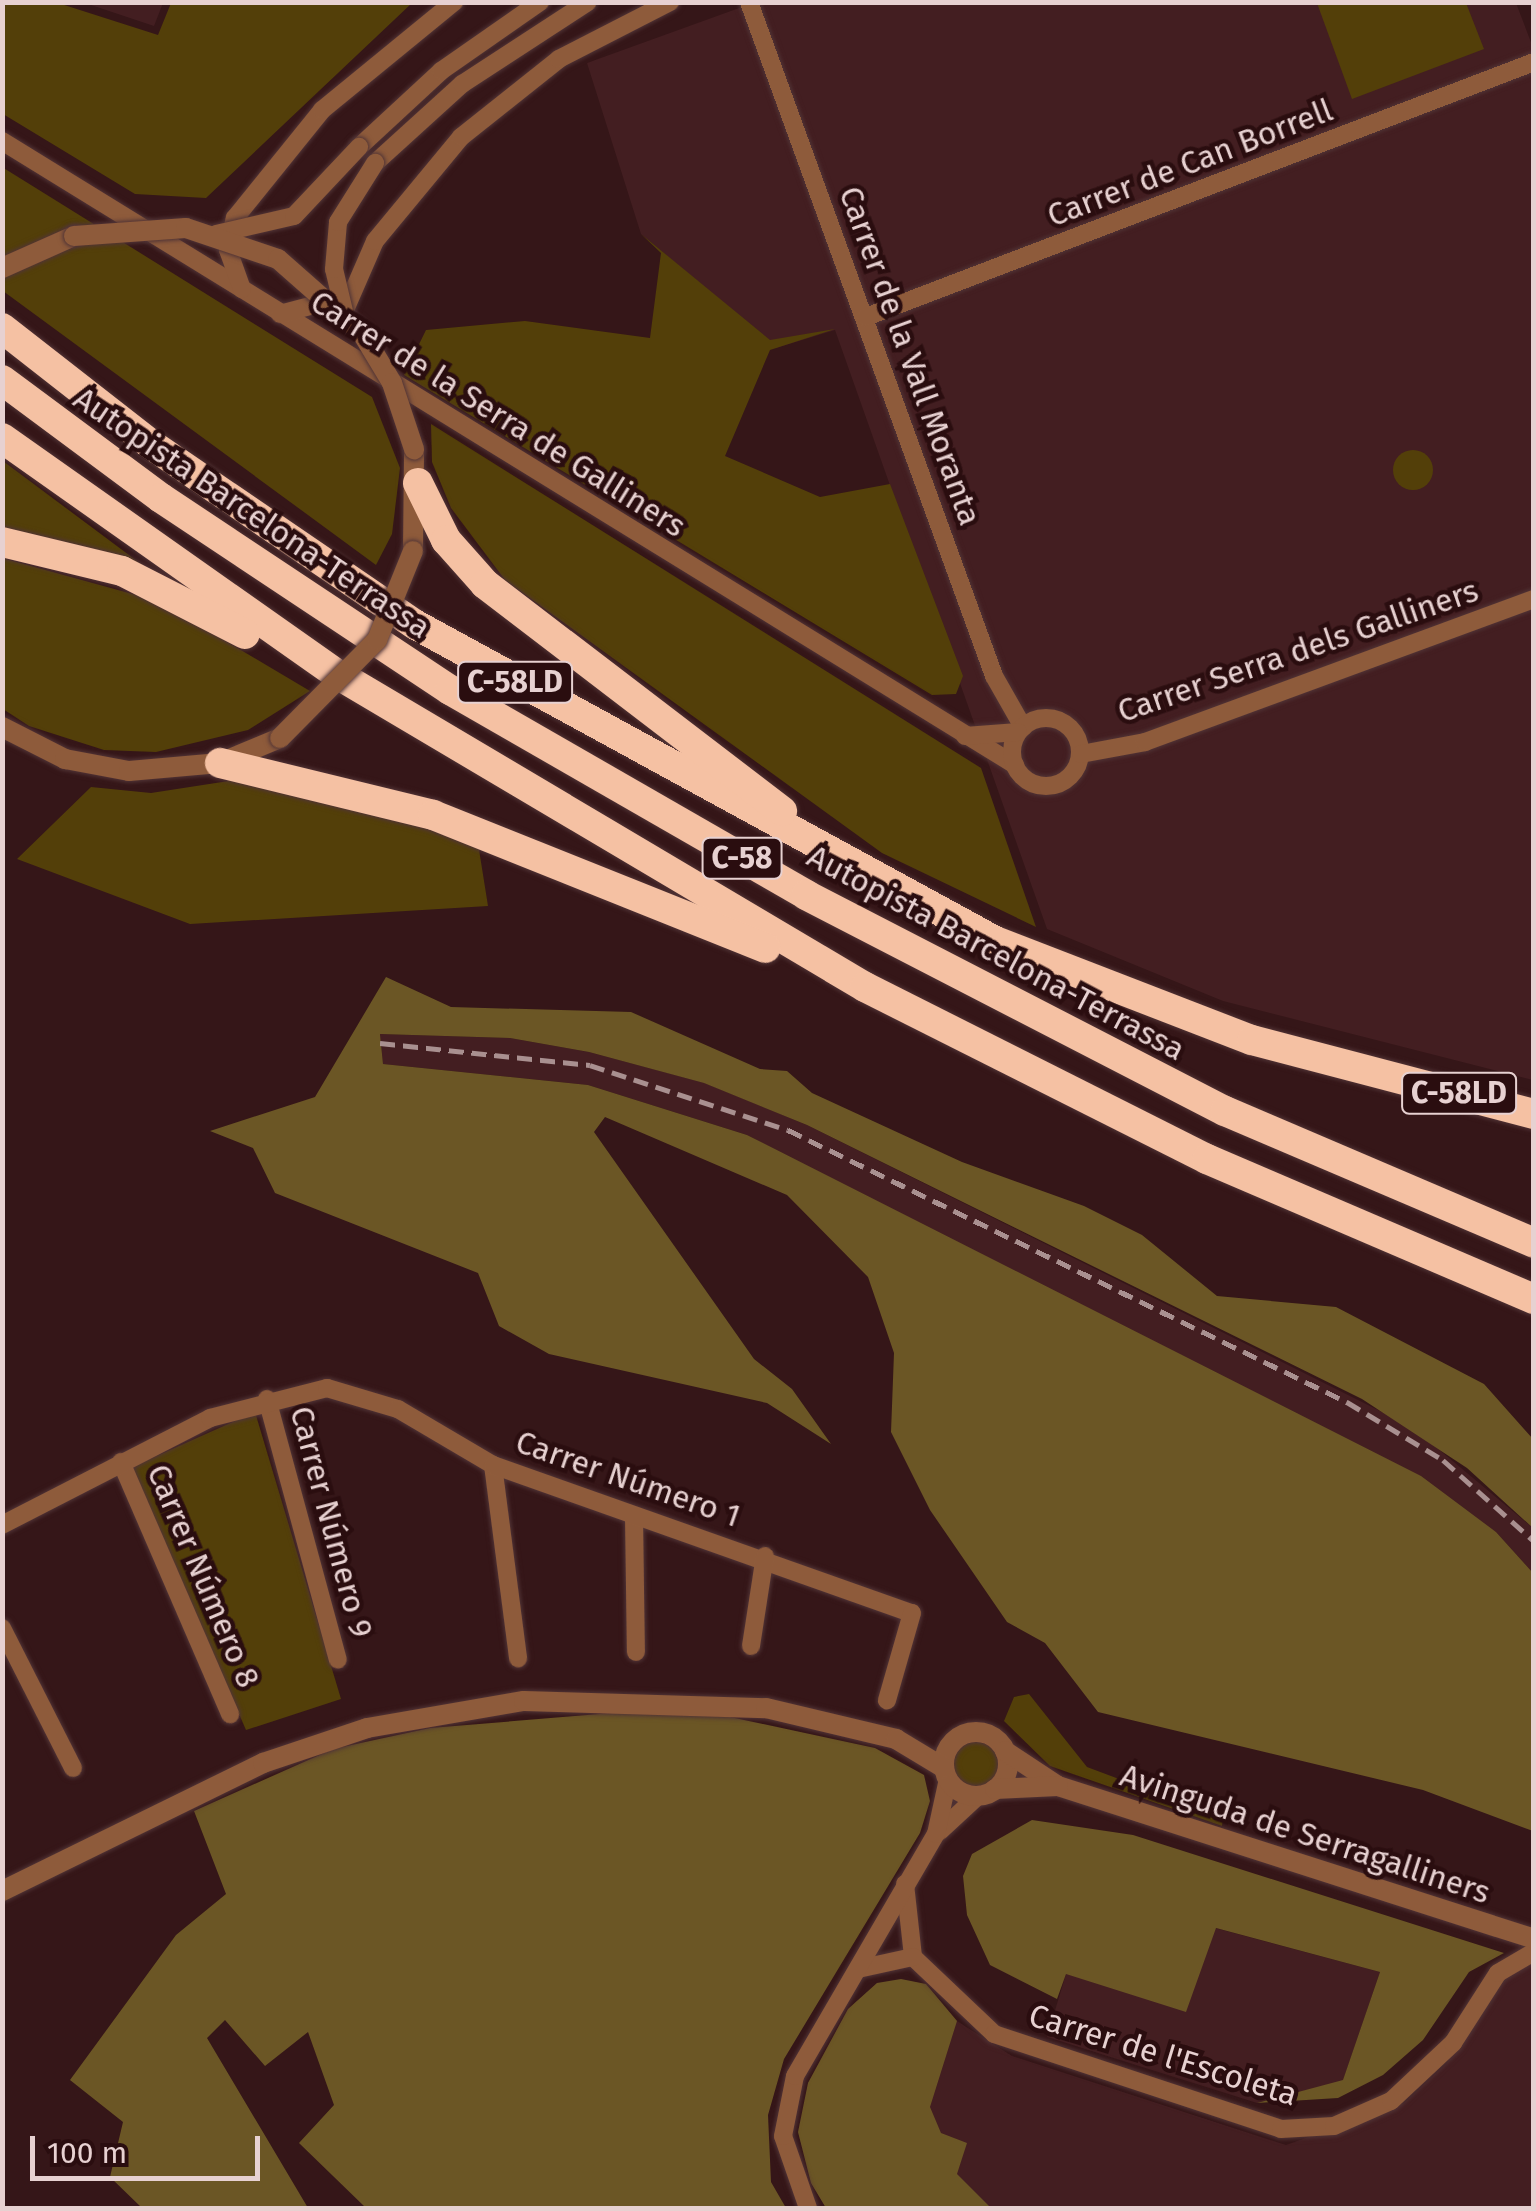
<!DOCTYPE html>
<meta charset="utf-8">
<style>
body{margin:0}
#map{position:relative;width:1536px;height:2211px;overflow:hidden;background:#351618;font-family:"Fira Sans",sans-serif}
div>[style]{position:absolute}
.built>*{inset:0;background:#431e21}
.green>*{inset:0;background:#533f09}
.round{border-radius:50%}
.forest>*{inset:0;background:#6b5625}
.roads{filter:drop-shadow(0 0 2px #513436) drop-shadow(0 0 2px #513436)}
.minor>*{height:18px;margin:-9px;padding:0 9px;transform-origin:9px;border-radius:9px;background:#8e5b3b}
.minor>.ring{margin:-9px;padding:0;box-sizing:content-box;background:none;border:18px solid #8e5b3b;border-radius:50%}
.tertiary>*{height:20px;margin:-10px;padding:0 10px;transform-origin:10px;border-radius:10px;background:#8e5b3b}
.tertiary>.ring{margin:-10px;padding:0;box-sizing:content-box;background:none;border:20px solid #8e5b3b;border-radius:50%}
.motorway>*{height:30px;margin:-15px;padding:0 15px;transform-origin:15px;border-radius:15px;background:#f5c1a3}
.rail>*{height:5px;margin-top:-2.5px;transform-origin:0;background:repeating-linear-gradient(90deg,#a99090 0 15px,transparent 0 23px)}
.bridges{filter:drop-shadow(0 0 2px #513436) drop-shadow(0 0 2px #513436)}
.minor-bridge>*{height:18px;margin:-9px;padding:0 9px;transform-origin:9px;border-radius:9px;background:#8e5b3b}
.tertiary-bridge>*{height:20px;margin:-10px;padding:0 10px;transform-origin:10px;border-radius:10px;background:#8e5b3b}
span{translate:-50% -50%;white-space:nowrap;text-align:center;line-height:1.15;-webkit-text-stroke:9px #2a0d0f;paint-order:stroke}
.shield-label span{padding:2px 8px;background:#2a0d0f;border:2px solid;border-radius:8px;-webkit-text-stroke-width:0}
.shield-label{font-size:30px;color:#e7d1d1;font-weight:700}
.street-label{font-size:32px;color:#e7d1d1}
.frame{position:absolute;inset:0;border:5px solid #e7d1d1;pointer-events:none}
.scale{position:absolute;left:30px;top:2136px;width:230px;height:45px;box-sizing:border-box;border:5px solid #e7d1d1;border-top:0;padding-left:12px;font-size:30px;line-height:35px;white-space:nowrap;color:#e7d1d1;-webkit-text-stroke:8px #2a0d0f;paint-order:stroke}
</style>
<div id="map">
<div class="built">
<i style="clip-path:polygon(85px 3px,163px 3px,154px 26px)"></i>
<i style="clip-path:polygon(753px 3px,1516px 3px,1534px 50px,1533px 1080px,1223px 1001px,1047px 929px,835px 330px,776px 348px,641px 234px,587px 63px)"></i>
<i style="clip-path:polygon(380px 1034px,510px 1038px,589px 1052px,705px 1083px,807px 1125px,1412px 1427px,1533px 1528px,1533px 1573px,1496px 1532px,747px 1135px,588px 1085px,383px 1064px)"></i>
<i style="clip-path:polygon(1215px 1928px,1380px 1972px,1343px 2081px,1257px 2103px,1047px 2037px,1066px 1974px)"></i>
<i style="clip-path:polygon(1533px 1960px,1533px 2208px,826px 2208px,811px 2183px,798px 2132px,808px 2083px,848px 2009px,877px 1983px,926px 1984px,957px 2021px,1012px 2056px,1286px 2145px,1404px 2103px,1446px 2064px,1506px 1975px)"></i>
</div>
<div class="green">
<i style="clip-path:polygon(2px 3px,58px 3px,158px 35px,171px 3px,412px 3px,206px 198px,135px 194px,3px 114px)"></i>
<i style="clip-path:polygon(1317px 3px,1466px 3px,1484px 49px,1352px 99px)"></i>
<i style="clip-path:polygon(2px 167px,372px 397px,400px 468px,392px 534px,376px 565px,3px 291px)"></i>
<i style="clip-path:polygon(641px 234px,770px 340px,835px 329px,770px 350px,725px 456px,820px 497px,890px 484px,963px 676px,956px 694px,932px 695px,404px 375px,426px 330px,525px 321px,650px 338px,661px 253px)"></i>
<i style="clip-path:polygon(431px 424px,981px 768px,1036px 927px,882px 853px,505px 580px,451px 508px,432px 462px)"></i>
<i class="round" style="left:1393px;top:450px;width:40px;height:40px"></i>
<i style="clip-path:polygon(3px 461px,145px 567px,3px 529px)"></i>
<i style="clip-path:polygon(2px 558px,158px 601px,310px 691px,248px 730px,156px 752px,104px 750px,29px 726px,3px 709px)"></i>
<i style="clip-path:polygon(248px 778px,477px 837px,488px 906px,190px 924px,17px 859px,91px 787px,151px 793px)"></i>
<i style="clip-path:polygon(255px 1412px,341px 1699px,246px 1730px,132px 1467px)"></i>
<i style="clip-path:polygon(1029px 1694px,1087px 1767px,1223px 1818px,1222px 1826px,1050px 1766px,1004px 1721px,1014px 1697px)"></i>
<i class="round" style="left:954px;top:1742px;width:44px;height:44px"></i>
</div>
<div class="forest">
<i style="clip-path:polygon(386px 977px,451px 1007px,631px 1012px,760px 1069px,787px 1071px,812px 1093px,962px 1162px,1084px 1206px,1142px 1235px,1217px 1296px,1336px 1307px,1484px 1384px,1533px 1439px,1533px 1528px,1467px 1468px,1362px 1399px,807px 1125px,704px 1083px,589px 1052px,510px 1038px,380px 1034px,383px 1064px,588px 1085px,747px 1135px,1421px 1476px,1496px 1532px,1533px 1573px,1533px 1831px,1423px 1790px,1098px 1712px,1045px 1643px,1007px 1622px,930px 1510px,891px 1432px,894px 1353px,868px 1277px,787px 1195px,605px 1117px,594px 1132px,754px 1359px,792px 1389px,831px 1444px,767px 1403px,549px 1354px,499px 1326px,478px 1273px,275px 1193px,253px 1148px,210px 1131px,315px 1097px)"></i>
<i style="clip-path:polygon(636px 1711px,730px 1717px,875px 1748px,924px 1775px,930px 1801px,920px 1833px,784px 2059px,768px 2115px,771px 2182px,786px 2208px,366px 2208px,299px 2143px,334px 2105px,308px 2032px,265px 2066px,225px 2020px,207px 2038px,308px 2208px,142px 2208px,110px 2177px,123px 2122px,70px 2080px,176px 1935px,226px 1894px,194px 1811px,333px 1749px,430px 1728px)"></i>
<i style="clip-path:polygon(1032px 1820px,1133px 1835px,1504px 1953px,1469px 1972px,1423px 2040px,1383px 2075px,1338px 2098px,1257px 2103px,1343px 2080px,1380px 1972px,1216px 1928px,1186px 2012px,1066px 1974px,1057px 1999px,990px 1965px,967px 1915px,963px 1876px,972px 1854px)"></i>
<i style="clip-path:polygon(901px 1979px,926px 1984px,957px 2021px,930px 2107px,941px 2133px,967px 2143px,957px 2174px,991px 2208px,826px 2208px,811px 2183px,798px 2132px,808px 2083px,848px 2009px,877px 1983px)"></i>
</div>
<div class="roads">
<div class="minor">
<i style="left:749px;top:2px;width:717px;rotate:70.02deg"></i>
<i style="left:994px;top:676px;width:59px;rotate:60.4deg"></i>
<i style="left:2px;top:141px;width:1190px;rotate:31.63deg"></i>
<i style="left:359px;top:147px;width:112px;rotate:-42.8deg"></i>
<i style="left:441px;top:71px;width:121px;rotate:-34.9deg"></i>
<i style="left:375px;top:163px;width:118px;rotate:-42.2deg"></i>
<i style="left:462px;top:84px;width:150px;rotate:-33.1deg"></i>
<i style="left:242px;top:289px;width:41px;rotate:-109.7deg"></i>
<i style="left:228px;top:250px;width:33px;rotate:-78deg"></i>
<i style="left:235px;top:218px;width:139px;rotate:-51.1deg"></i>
<i style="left:322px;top:110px;width:171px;rotate:-39.3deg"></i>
<i style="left:345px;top:310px;width:75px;rotate:-66.5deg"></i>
<i style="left:375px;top:241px;width:135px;rotate:-50.4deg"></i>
<i style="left:461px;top:137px;width:125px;rotate:-38.5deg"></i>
<i style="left:559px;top:59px;width:125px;rotate:-27.2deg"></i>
<i style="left:280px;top:314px;width:62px;rotate:-14.9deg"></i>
<i style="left:866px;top:317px;width:715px;rotate:-20.89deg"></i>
<i class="ring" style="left:1012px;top:718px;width:50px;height:50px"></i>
<i style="left:965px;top:736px;width:53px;rotate:-4.3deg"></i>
<i style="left:1081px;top:754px;width:65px;rotate:-10.6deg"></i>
<i style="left:1145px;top:742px;width:414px;rotate:-20.2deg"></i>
<i style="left:267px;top:1399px;width:270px;rotate:74.8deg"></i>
<i style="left:121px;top:1462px;width:275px;rotate:66.6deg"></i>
<i style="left:493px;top:1465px;width:195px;rotate:82.6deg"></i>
<i style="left:634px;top:1516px;width:136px;rotate:89.2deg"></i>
<i style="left:2px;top:1525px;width:234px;rotate:-27.2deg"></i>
<i style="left:210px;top:1418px;width:121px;rotate:-14.4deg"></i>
<i style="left:327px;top:1388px;width:74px;rotate:16.5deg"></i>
<i style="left:398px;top:1409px;width:110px;rotate:30.5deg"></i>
<i style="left:493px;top:1465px;width:444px;rotate:19.5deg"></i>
<i style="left:912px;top:1613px;width:91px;rotate:106deg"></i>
<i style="left:2px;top:1628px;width:157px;rotate:63.1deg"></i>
<i style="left:751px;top:1646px;width:91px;rotate:-81.2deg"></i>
<i style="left:940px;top:1831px;width:53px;rotate:-42.7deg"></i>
<i style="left:905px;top:1884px;width:73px;rotate:83.7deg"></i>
<i style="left:913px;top:1957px;width:112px;rotate:43.5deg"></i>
<i style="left:994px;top:2034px;width:302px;rotate:18.3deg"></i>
<i style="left:1281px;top:2129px;width:53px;rotate:-3.2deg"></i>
<i style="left:1334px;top:2126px;width:62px;rotate:-23.7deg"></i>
<i style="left:1391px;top:2101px;width:85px;rotate:-43.1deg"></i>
<i style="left:1453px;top:2043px;width:83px;rotate:-57.3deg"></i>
<i style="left:1498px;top:1973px;width:42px;rotate:-30.3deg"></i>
<i style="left:858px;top:1969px;width:56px;rotate:-12.3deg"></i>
<i style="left:808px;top:2208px;width:76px;rotate:-109.1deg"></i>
<i style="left:783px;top:2136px;width:61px;rotate:-78.7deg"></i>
<i style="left:795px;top:2076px;width:280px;rotate:-59.8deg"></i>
<i style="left:936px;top:1834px;width:56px;rotate:-77.7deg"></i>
</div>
<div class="tertiary">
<i style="left:2px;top:268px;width:79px;rotate:-24deg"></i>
<i style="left:413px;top:551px;width:102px;rotate:-89.4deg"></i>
<i style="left:2px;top:727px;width:71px;rotate:26.9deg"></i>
<i style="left:65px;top:759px;width:65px;rotate:10.6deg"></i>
<i style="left:129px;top:771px;width:91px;rotate:-5deg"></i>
<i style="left:220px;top:763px;width:65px;rotate:-22.6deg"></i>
<i class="ring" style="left:944px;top:1732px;width:44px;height:44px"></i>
<i style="left:1005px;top:1751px;width:64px;rotate:33.4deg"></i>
<i style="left:1058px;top:1786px;width:500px;rotate:17.8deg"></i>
<i style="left:995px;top:1789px;width:63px;rotate:-2.7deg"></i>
<i style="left:2px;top:1891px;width:291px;rotate:-26.1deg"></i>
<i style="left:263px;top:1763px;width:110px;rotate:-18.6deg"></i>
<i style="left:367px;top:1728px;width:159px;rotate:-9.8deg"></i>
<i style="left:524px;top:1701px;width:242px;rotate:1.7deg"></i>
<i style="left:766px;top:1708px;width:134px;rotate:13.4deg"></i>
<i style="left:896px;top:1739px;width:56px;rotate:31.1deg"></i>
</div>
<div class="motorway">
<i style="left:2px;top:328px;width:187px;rotate:38deg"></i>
<i style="left:149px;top:443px;width:323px;rotate:34.3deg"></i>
<i style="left:416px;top:625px;width:660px;rotate:28.62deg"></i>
<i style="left:995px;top:941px;width:275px;rotate:21.1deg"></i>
<i style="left:1252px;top:1040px;width:292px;rotate:14.7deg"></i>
<i style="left:2px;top:380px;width:198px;rotate:36.6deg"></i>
<i style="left:161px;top:498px;width:347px;rotate:33.6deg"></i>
<i style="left:450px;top:690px;width:411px;rotate:29.9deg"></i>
<i style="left:806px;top:895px;width:471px;rotate:27.3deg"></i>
<i style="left:1225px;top:1111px;width:336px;rotate:23.1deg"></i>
<i style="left:2px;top:438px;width:410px;rotate:35.2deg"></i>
<i style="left:337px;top:674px;width:614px;rotate:30.66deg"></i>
<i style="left:865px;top:987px;width:383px;rotate:26.7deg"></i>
<i style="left:1207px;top:1159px;width:356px;rotate:23.2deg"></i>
<i style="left:418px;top:483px;width:64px;rotate:63.8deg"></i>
<i style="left:446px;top:540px;width:59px;rotate:48.4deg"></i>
<i style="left:485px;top:584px;width:374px;rotate:37.4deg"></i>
<i style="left:2px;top:542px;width:123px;rotate:13.6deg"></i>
<i style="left:122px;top:571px;width:138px;rotate:27.1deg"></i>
<i style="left:220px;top:763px;width:219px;rotate:13.7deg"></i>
<i style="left:433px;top:815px;width:358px;rotate:21.8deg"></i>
</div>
</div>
<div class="rail">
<i style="left:380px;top:1043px;width:211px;rotate:6deg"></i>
<i style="left:590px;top:1065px;width:208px;rotate:18.2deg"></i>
<i style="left:788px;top:1130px;width:622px;rotate:25.95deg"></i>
<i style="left:1347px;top:1402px;width:112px;rotate:31.1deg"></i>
<i style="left:1443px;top:1460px;width:122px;rotate:41.7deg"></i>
</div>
<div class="bridges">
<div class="minor-bridge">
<i style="left:216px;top:234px;width:80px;rotate:-13deg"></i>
<i style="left:294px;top:216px;width:95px;rotate:-46.7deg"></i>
<i style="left:344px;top:311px;width:43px;rotate:-103.4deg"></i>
<i style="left:334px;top:269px;width:47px;rotate:-85.1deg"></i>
<i style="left:338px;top:222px;width:70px;rotate:-57.9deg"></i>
</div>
<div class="tertiary-bridge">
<i style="left:74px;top:236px;width:112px;rotate:-4.1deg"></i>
<i style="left:186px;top:228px;width:97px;rotate:18.6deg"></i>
<i style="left:278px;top:259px;width:112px;rotate:41.4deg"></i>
<i style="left:362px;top:333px;width:58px;rotate:59deg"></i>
<i style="left:392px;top:383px;width:70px;rotate:71.6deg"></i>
<i style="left:280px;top:738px;width:138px;rotate:-45.3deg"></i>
<i style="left:377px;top:640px;width:96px;rotate:-68deg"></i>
</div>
</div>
<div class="shield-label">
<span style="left:515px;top:682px">C-58LD</span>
<span style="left:742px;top:858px">C-58</span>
<span style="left:1459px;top:1093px">C-58LD</span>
</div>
<div class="street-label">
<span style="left:1190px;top:163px;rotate:-21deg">Carrer de Can Borrell</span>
<span style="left:910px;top:356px;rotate:70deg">Carrer de la Vall Moranta</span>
<span style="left:498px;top:414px;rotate:32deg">Carrer de la Serra de Galliners</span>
<span style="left:252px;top:513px;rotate:34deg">Autopista Barcelona-Terrassa</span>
<span style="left:1298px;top:651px;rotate:-19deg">Carrer Serra dels Galliners</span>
<span style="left:996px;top:953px;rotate:28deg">Autopista Barcelona-Terrassa</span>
<span style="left:628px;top:1479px;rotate:19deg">Carrer Número 1</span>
<span style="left:331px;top:1522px;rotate:75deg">Carrer Número 9</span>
<span style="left:203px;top:1576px;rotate:67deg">Carrer Número 8</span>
<span style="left:1305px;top:1834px;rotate:18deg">Avinguda de Serragalliners</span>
<span style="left:1163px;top:2055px;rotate:17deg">Carrer de l'Escoleta</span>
</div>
<div class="frame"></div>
<div class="scale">100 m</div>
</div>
